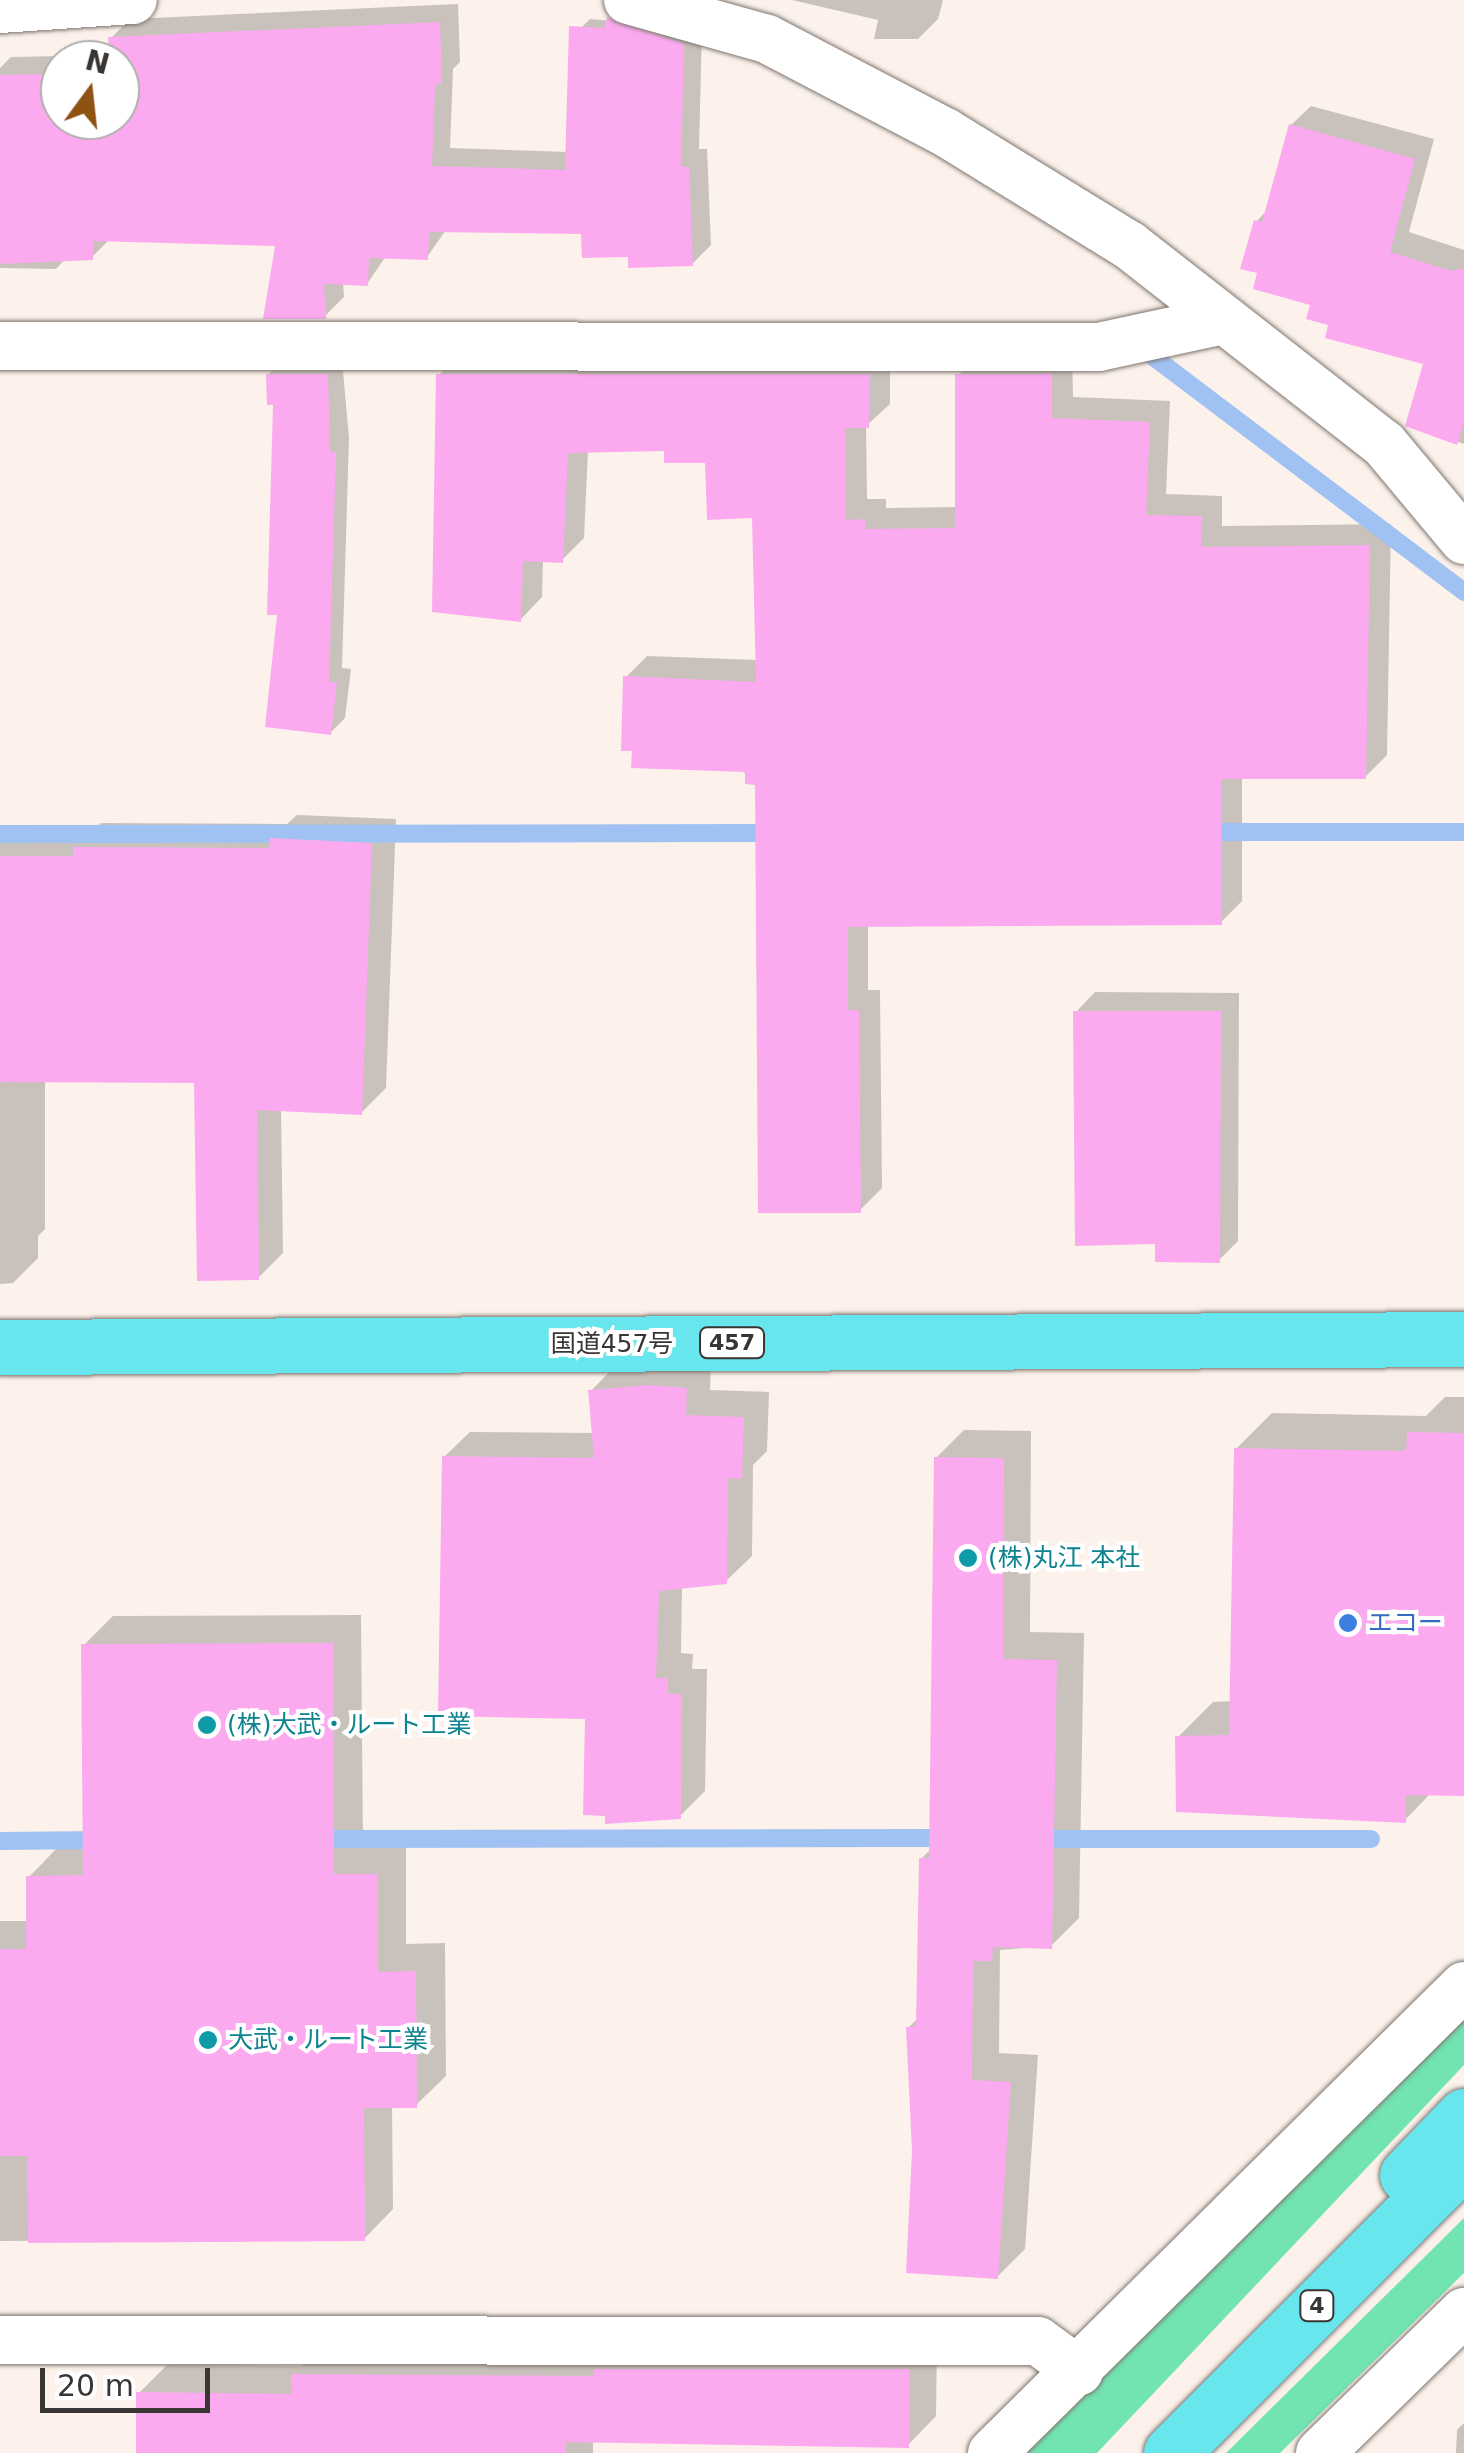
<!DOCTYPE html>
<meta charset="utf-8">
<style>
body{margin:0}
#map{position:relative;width:1464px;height:2453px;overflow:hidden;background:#fcf2eb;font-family:"DejaVu Sans","Noto Sans JP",sans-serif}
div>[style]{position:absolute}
.green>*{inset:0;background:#72e4b1}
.shadow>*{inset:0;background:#0003}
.stream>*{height:18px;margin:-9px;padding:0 9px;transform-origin:9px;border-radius:9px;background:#a0c2f2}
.building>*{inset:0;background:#fbaaf0}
.roads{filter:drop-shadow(0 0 2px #7e756f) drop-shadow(0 0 2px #7e756f)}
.street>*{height:48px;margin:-24px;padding:0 24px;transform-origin:24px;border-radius:24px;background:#fff}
.highway>*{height:55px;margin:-27.5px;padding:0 27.5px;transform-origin:27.5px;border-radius:27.5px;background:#68e6ee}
.dots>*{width:28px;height:28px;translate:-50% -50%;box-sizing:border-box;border:5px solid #fff;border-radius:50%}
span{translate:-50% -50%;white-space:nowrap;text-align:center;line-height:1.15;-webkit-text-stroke:8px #fff;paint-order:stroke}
.shield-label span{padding:2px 8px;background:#fff;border:2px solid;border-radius:8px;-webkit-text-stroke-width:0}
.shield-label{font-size:22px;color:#393533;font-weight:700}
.street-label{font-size:25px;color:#393533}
.culture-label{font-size:25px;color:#0d838f}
.left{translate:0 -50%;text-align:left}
.shop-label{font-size:25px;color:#366cbe}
.north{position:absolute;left:40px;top:40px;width:100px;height:100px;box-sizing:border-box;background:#fff;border:2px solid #b0aead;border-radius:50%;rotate:15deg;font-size:28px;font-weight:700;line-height:40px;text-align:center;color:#393533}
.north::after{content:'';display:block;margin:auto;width:35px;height:45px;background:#8e5213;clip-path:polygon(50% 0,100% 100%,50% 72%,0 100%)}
.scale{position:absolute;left:40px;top:2368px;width:170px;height:45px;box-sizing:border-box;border:5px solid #393533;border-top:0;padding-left:12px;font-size:30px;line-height:35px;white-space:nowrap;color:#393533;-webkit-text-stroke:8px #fff;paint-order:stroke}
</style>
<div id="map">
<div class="green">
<i style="clip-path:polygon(1464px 2020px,1464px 2065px,1097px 2453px,1027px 2453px)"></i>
<i style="clip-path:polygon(1464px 2218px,1464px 2273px,1280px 2453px,1226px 2453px)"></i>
</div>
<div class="shadow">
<i style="clip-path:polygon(792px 0,943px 0,938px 19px,918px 39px,874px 39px,878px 20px)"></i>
<i style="clip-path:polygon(evenodd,458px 4px,460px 62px,453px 69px,450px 148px,568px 152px,571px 38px,590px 19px,702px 29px,699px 149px,707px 149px,711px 245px,692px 264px,630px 254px,584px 231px,446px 230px,427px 257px,386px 256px,367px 284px,343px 282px,344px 297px,325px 316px,278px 243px,110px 239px,92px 257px,67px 257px,56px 269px,0 268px,0 68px,11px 57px,112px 55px,111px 38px,130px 19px,458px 4px,60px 60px,120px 60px,120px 120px,60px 120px,60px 60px)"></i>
<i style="clip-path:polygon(1311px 106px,1434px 139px,1409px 232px,1464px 250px,1464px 444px,1408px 424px,1426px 362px,1331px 323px,1314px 304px,1260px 271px,1257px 221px,1268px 209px,1291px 125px)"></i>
<i style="clip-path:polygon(460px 353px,890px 354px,890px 404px,866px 426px,867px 499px,886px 499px,886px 508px,958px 507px,958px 375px,980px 354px,1072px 354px,1073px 397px,1170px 401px,1166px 494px,1222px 496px,1222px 526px,1391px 524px,1387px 755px,1365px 777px,1242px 776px,1242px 901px,1220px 923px,868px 924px,868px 990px,880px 990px,882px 1188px,860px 1210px,757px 783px,626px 677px,647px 656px,758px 660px,754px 515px,708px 460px,667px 448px,588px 450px,584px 538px,562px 560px,543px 559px,542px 597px,521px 619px,439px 375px)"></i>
<i style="clip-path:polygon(283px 360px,342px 360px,349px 438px,342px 668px,351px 669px,345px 718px,330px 733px,280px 613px,275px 402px,268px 375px)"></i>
<i style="clip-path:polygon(297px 815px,396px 819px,386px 1088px,361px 1113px,281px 1109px,283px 1253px,258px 1278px,197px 1081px,45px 1080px,45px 1229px,38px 1236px,38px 1258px,13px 1283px,0 1284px,0 832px,92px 832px,101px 823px,287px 824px)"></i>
<i style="clip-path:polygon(1095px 992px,1239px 993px,1238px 1241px,1219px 1260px,1076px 1012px)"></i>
<i style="clip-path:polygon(711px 1363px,710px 1390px,769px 1392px,767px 1451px,753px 1465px,752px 1556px,726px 1581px,682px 1586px,681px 1653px,693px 1654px,692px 1669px,707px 1669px,705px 1791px,680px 1816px,587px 1717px,444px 1457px,470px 1432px,595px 1433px,591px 1391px,616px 1365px)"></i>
<i style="clip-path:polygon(1445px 1397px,1464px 1397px,1464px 1794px,1431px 1793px,1405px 1820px,1178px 1737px,1213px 1702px,1232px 1701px,1236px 1449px,1272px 1413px,1426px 1416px)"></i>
<i style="clip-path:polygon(964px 1430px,1031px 1431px,1030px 1632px,1084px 1633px,1079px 1918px,1051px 1946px,1000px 1950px,999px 2053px,1038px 2055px,1025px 2249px,997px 2277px,915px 2151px,908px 2028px,919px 2017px,921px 1859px,932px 1848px,936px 1458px)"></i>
<i style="clip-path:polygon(361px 1615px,363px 1846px,406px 1845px,406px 1944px,445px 1943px,446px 2076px,416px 2105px,392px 2106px,393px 2209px,364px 2239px,0 2241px,0 1921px,29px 1921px,29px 1877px,58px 1847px,85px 1847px,84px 1645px,113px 1616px)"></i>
<i style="clip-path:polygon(937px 2341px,936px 2416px,908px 2445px,593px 2440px,593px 2453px,138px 2453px,138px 2394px,167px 2365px,302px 2366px,322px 2346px)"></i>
<i style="clip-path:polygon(1464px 2423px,1464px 2453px,1456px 2453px,1457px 2430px)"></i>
</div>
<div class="stream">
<i style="left:1151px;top:355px;width:393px;rotate:37.1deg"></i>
<i style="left:1200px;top:832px;width:264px"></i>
<i style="left:0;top:834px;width:779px;rotate:-0.07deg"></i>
<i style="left:310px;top:1839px;width:639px;rotate:-0.09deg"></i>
<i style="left:1030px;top:1839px;width:341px"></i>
<i style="left:0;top:1841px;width:104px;rotate:-0.6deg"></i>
</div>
<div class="building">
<i style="clip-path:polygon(607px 17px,684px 44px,681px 167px,689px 167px,693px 266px,628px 268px,628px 257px,582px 258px,581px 234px,429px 232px,428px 260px,369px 258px,368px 286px,324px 284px,326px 319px,263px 319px,275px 246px,93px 241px,93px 260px,0 264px,0 75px,60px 74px,60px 120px,120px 120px,120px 60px,110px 60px,108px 37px,440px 22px,442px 83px,435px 84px,432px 166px,565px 170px,569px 26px,605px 28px)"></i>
<i style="clip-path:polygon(1289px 124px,1415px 159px,1390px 252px,1451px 271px,1464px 268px,1464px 421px,1457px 445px,1405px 426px,1423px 364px,1325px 338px,1328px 325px,1306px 319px,1310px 305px,1253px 289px,1257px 273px,1240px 269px,1254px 220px,1262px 222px)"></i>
<i style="clip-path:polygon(266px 374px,328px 374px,330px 452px,336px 452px,329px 682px,337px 683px,331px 735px,265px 727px,277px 615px,267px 615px,273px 405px,267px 405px)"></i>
<i style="clip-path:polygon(436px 374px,870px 374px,869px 428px,845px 428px,846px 520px,865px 519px,865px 529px,955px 528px,955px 374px,1052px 374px,1052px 418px,1150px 422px,1146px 515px,1202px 516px,1201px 547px,1370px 545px,1366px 779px,1221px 779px,1222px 925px,848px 927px,848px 1010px,859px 1010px,861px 1213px,758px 1213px,755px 785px,745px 784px,745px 772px,631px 768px,632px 751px,621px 751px,623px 676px,756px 682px,752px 518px,707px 520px,705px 463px,664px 463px,664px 451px,568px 453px,563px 563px,523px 561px,521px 622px,432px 612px)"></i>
<i style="clip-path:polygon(270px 838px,372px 843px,362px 1115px,257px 1110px,259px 1280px,197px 1281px,194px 1083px,0 1082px,0 856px,73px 856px,73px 847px,269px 848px)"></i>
<i style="clip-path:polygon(1073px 1011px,1221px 1011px,1220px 1263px,1155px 1262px,1155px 1244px,1075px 1246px)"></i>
<i style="clip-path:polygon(649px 1385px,687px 1388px,686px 1415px,744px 1417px,742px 1479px,728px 1478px,727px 1584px,659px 1591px,656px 1678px,668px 1678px,668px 1694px,682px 1694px,681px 1819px,605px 1824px,605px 1816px,583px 1815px,585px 1719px,438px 1716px,442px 1456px,594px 1458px,588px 1390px)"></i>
<i style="clip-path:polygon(1407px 1432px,1464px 1433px,1464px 1796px,1406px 1795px,1406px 1823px,1176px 1812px,1175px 1736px,1229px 1735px,1234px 1448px,1406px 1451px)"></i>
<i style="clip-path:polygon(934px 1457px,1004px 1458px,1003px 1659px,1057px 1660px,1052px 1949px,993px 1947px,992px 1961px,973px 1961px,972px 2080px,1011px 2082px,998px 2279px,906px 2273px,912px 2151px,906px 2027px,916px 2026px,919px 1858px,929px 1858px)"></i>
<i style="clip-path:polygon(333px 1643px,334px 1874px,378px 1874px,378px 1972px,416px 1971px,417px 2108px,364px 2108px,365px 2241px,28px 2243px,27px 2156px,0 2156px,0 1949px,26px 1949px,26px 1876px,83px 1875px,81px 1644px)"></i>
<i style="clip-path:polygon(593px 2369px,909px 2369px,909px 2448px,566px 2442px,566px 2453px,136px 2453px,136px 2392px,292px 2394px,291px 2374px,593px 2376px)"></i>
</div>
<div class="roads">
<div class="street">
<i style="left:628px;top:0;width:144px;rotate:15.7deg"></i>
<i style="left:767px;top:39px;width:201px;rotate:27.6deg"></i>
<i style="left:945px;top:132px;width:216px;rotate:31.6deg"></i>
<i style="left:1129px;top:245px;width:323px;rotate:38deg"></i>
<i style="left:1384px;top:444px;width:125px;rotate:50.2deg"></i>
<i style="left:0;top:9px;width:133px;rotate:-3.9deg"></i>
<i style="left:0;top:346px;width:1099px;rotate:0.05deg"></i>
<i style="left:1099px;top:347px;width:128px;rotate:-12.2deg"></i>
<i style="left:0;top:2340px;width:1038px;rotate:0.06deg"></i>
<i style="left:1038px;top:2341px;width:51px;rotate:36.2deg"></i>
<i style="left:992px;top:2453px;width:664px;rotate:-44.69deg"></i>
<i style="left:1320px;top:2453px;width:202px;rotate:-44.4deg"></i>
</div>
<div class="highway">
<i style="left:0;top:1347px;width:1464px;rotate:-0.31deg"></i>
<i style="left:1407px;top:2175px;width:82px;rotate:-46deg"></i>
<i style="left:1171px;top:2453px;width:414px;rotate:-45deg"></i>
</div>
</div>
<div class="dots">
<i style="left:968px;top:1558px;background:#0f9aa8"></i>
<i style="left:1348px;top:1623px;background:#3f7fe0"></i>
<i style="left:207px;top:1725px;background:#0f9aa8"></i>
<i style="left:208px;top:2040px;background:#0f9aa8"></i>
</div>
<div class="shield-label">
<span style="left:732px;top:1343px">457</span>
<span style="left:1317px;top:2306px">4</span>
</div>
<div class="street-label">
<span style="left:612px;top:1344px">国道457号</span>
</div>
<div class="culture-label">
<span class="left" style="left:988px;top:1558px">(株)丸江 本社</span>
<span class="left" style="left:227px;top:1725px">(株)大武・ルート工業</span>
<span class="left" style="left:228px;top:2040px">大武・ルート工業</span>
</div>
<div class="shop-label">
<span class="left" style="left:1368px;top:1623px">エコー</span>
</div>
<div class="north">N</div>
<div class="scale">20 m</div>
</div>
